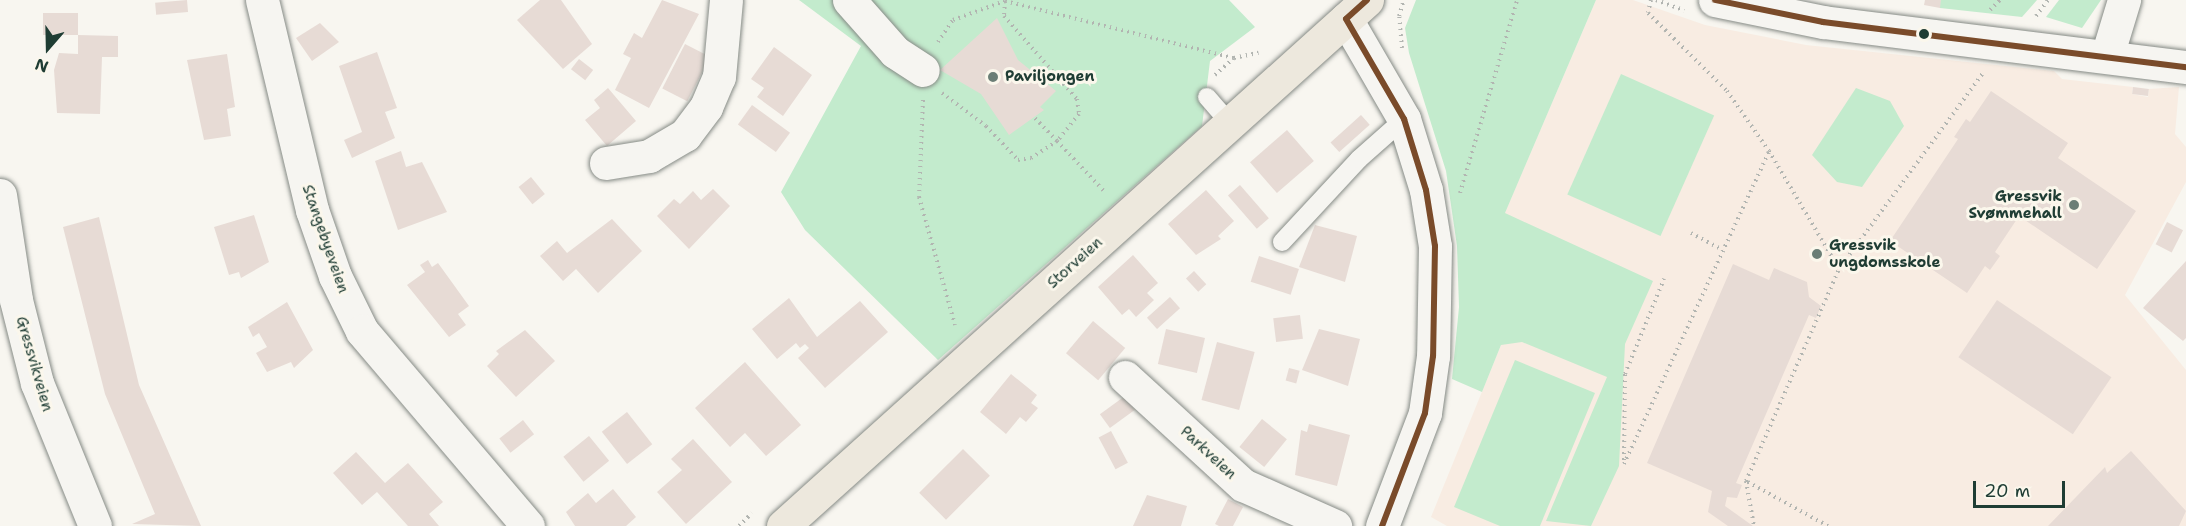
<!DOCTYPE html>
<meta charset="utf-8">
<style>
body{margin:0}
#map{position:relative;width:2186px;height:526px;overflow:hidden;background:#f8f6f0;font-family:"Shantell Sans",sans-serif}
div>[style]{position:absolute}
.built>*{inset:0;background:#f8ece2}
.green>*{inset:0;background:#c3ebcd;transform-origin:0 0}
.building>*{inset:0;background:#e7dbd5;transform-origin:0 0}
.path>*{height:4px;margin-top:-2px;transform-origin:0;background:repeating-linear-gradient(90deg,#b2b5b1 0 1.5px,transparent 0 6px)}
.roads{filter:drop-shadow(0 0 2px #868b86) drop-shadow(0 0 2px #868b86)}
.lane>*{height:18px;margin:-9px;padding:0 9px;transform-origin:9px;border-radius:9px;background:#f6f5f1}
.street>*{height:33px;margin:-16.5px;padding:0 16.5px;transform-origin:16.5px;border-radius:16.5px;background:#f6f5f1}
.primary>*{height:33px;margin:-16.5px;padding:0 16.5px;transform-origin:16.5px;border-radius:16.5px;background:#ede8dd}
.bus-1>*{height:6px;margin:-3px;padding:0 3px;transform-origin:3px;border-radius:3px;background:#7a4b2a}
.dots>*{width:16px;height:16px;translate:-50% -50%;box-sizing:border-box;border:3px solid #fbf7ec;border-radius:50%}
span{translate:-50% -50%;white-space:nowrap;text-align:center;line-height:1.15;-webkit-text-stroke:6px #fbf7ec;paint-order:stroke}
.poi-label{font-size:15px;color:#1f3d34;font-weight:700}
.left{translate:0 -50%;text-align:left}
.right{translate:-100% -50%;text-align:right}
.street-label{font-size:15px;color:#1f3d34}
.north{position:absolute;left:18px;top:18px;width:60px;height:60px;-webkit-text-stroke:4px #fbf7ec;paint-order:stroke;rotate:200deg;font-size:16px;font-weight:700;line-height:24px;text-align:center;color:#1f3d34}
.north::after{content:'';display:block;margin:auto;width:21px;height:27px;background:#1f3d34;clip-path:polygon(50% 0,100% 100%,50% 72%,0 100%)}
.scale{position:absolute;left:1973px;top:481px;width:92px;height:27px;box-sizing:border-box;border:3px solid #1f3d34;border-top:0;padding-left:8px;font-size:18px;line-height:21px;white-space:nowrap;color:#1f3d34;-webkit-text-stroke:4px #fbf7ec;paint-order:stroke}
</style>
<div id="map">
<div class="built">
<i style="clip-path:polygon(1596px 0,1633px 0,1705px 25px,1806px 45px,2054px 71px,2062px 79px,2133px 87px,2132px 94px,2148px 97px,2149px 89px,2179px 87px,2175px 134px,2186px 147px,2186px 182px,2125px 295px,2186px 370px,2186px 526px,1447px 526px,1431px 517px,1501px 345px,1468px 299px)"></i>
</div>
<div class="green">
<i style="clip-path:polygon(799px 0,1229px 0,1255px 27px,1210px 61px,1202px 126px,938px 360px,805px 230px,781px 192px,861px 46px)"></i>
<i style="clip-path:polygon(1416px 0,1596px 0,1505px 213px,1653px 281px,1625px 344px,1619px 466px,1591px 526px,1546px 521px,1607px 377px,1522px 342px,1501px 345px,1482px 392px,1452px 379px,1459px 307px,1457px 246px,1446px 171px,1409px 53px,1405px 28px)"></i>
<i style="clip-path:polygon(1939px 0,2037px 0,2022px 17px,1940px 8px)"></i>
<i style="clip-path:polygon(2059px 0,2101px 0,2082px 28px,2046px 17px)"></i>
<i style="left:1621px;top:74px;width:102px;height:132px;rotate:24deg"></i>
<i style="clip-path:polygon(1856px 88px,1890px 101px,1904px 126px,1862px 187px,1837px 182px,1812px 155px)"></i>
<i style="clip-path:polygon(1515px 360px,1595px 393px,1540px 526px,1500px 526px,1454px 507px)"></i>
</div>
<div class="building">
<i style="left:187px;top:0;width:12px;height:32px;rotate:85deg"></i>
<i style="clip-path:polygon(540px 0,561px 0,592px 44px,563px 69px,517px 20px)"></i>
<i style="clip-path:polygon(662px 0,699px 14px,649px 108px,615px 90px,631px 58px,623px 54px,634px 33px,642px 38px)"></i>
<i style="clip-path:polygon(1925px 0,1941px 0,1940px 8px,1924px 5px)"></i>
<i style="left:43px;top:13px;width:35px;height:22px"></i>
<i style="clip-path:polygon(997px 18px,1018px 60px,1056px 91px,1040px 107px,1044px 110px,1009px 135px,981px 94px,940px 70px)"></i>
<i style="clip-path:polygon(320px 23px,339px 42px,312px 61px,296px 38px)"></i>
<i style="clip-path:polygon(78px 35px,118px 36px,118px 57px,102px 57px,100px 114px,57px 113px,54px 70px,59px 53px,78px 54px)"></i>
<i style="left:685px;top:44px;width:28px;height:50px;rotate:27deg"></i>
<i style="clip-path:polygon(774px 47px,812px 75px,783px 116px,757px 97px,764px 88px,751px 79px)"></i>
<i style="clip-path:polygon(377px 52px,397px 108px,385px 112px,395px 138px,352px 158px,344px 140px,362px 132px,339px 66px)"></i>
<i style="clip-path:polygon(227px 54px,235px 107px,227px 109px,231px 136px,204px 140px,187px 60px)"></i>
<i style="left:579px;top:59px;width:18px;height:13px;rotate:38deg"></i>
<i style="left:2133px;top:87px;width:16px;height:7px;rotate:7deg"></i>
<i style="clip-path:polygon(608px 88px,636px 121px,607px 146px,585px 120px,600px 108px,594px 100px)"></i>
<i style="clip-path:polygon(1991px 91px,2068px 143px,2058px 158px,2136px 211px,2097px 269px,2019px 216px,1995px 252px,2000px 256px,1990px 270px,1985px 266px,1967px 293px,1890px 241px,1958px 139px,1954px 137px,1966px 119px,1970px 122px)"></i>
<i style="left:752px;top:105px;width:47px;height:24px;rotate:36deg"></i>
<i style="left:1361px;top:115px;width:13px;height:41px;rotate:48deg"></i>
<i style="left:1287px;top:130px;width:41px;height:49px;rotate:49deg"></i>
<i style="clip-path:polygon(401px 151px,406px 167px,422px 162px,447px 212px,398px 230px,375px 161px)"></i>
<i style="left:531px;top:177px;width:22px;height:16px;rotate:51deg"></i>
<i style="left:1240px;top:185px;width:44px;height:16px;rotate:49deg"></i>
<i style="clip-path:polygon(713px 189px,730px 206px,689px 249px,657px 216px,674px 199px,680px 204px,693px 191px,701px 200px)"></i>
<i style="clip-path:polygon(1206px 190px,1234px 221px,1218px 236px,1221px 239px,1196px 255px,1168px 224px)"></i>
<i style="clip-path:polygon(254px 215px,269px 262px,241px 278px,239px 272px,229px 275px,214px 227px)"></i>
<i style="clip-path:polygon(99px 217px,139px 385px,201px 526px,132px 524px,155px 514px,105px 394px,63px 227px)"></i>
<i style="clip-path:polygon(612px 219px,642px 251px,598px 293px,576px 269px,563px 281px,540px 256px,557px 241px,567px 253px)"></i>
<i style="left:2167px;top:222px;width:18px;height:25px;rotate:27deg"></i>
<i style="clip-path:polygon(1315px 225px,1357px 236px,1345px 282px,1299px 267px)"></i>
<i style="clip-path:polygon(1133px 255px,1158px 283px,1147px 293px,1154px 300px,1136px 317px,1129px 309px,1122px 315px,1098px 287px)"></i>
<i style="left:1259px;top:256px;width:42px;height:27px;rotate:18deg"></i>
<i style="clip-path:polygon(428px 260px,432px 267px,438px 263px,469px 306px,458px 314px,466px 325px,449px 337px,407px 285px,425px 272px,420px 265px)"></i>
<i style="clip-path:polygon(2186px 261px,2186px 338px,2183px 341px,2143px 308px)"></i>
<i style="clip-path:polygon(1733px 264px,1769px 280px,1774px 268px,1807px 282px,1809px 297px,1821px 306px,1816px 318px,1809px 315px,1736px 483px,1742px 485px,1737px 498px,1727px 497px,1725px 506px,1753px 526px,1728px 526px,1708px 512px,1712px 491px,1647px 463px)"></i>
<i style="left:1194px;top:271px;width:18px;height:11px;rotate:47deg"></i>
<i style="left:1170px;top:297px;width:15px;height:31px;rotate:48deg"></i>
<i style="clip-path:polygon(789px 298px,817px 337px,860px 301px,888px 332px,825px 388px,798px 358px,809px 348px,805px 344px,800px 348px,796px 343px,777px 359px,752px 329px)"></i>
<i style="left:1997px;top:300px;width:138px;height:69px;rotate:34deg"></i>
<i style="clip-path:polygon(287px 302px,313px 350px,294px 368px,291px 362px,267px 372px,256px 353px,267px 347px,259px 333px,253px 337px,248px 327px)"></i>
<i style="left:1300px;top:315px;width:24px;height:27px;rotate:83deg"></i>
<i style="left:1093px;top:321px;width:42px;height:42px;rotate:40deg"></i>
<i style="left:1166px;top:329px;width:40px;height:36px;rotate:13deg"></i>
<i style="clip-path:polygon(1319px 329px,1360px 339px,1348px 386px,1302px 370px)"></i>
<i style="clip-path:polygon(525px 330px,555px 361px,516px 397px,487px 366px,499px 354px,496px 351px)"></i>
<i style="left:1217px;top:342px;width:39px;height:60px;rotate:15deg"></i>
<i style="clip-path:polygon(745px 362px,801px 425px,766px 456px,745px 433px,730px 447px,695px 408px)"></i>
<i style="left:1289px;top:368px;width:11px;height:13px;rotate:15deg"></i>
<i style="clip-path:polygon(1011px 374px,1037px 395px,1031px 403px,1038px 408px,1026px 422px,1020px 417px,1006px 434px,980px 412px)"></i>
<i style="left:1125px;top:396px;width:17px;height:31px;rotate:54deg"></i>
<i style="left:627px;top:412px;width:41px;height:32px;rotate:52deg"></i>
<i style="left:1262px;top:419px;width:32px;height:36px;rotate:39deg"></i>
<i style="left:523px;top:420px;width:18px;height:30px;rotate:52deg"></i>
<i style="clip-path:polygon(1309px 424px,1350px 435px,1337px 486px,1295px 475px,1301px 430px,1307px 432px)"></i>
<i style="left:1111px;top:431px;width:36px;height:14px;rotate:62deg"></i>
<i style="left:589px;top:436px;width:32px;height:33px;rotate:51deg"></i>
<i style="clip-path:polygon(693px 439px,732px 482px,686px 524px,657px 492px,682px 470px,671px 459px)"></i>
<i style="left:963px;top:449px;width:38px;height:62px;rotate:45deg"></i>
<i style="clip-path:polygon(2131px 451px,2186px 511px,2179px 526px,2048px 526px,2105px 467px,2107px 473px)"></i>
<i style="clip-path:polygon(356px 452px,385px 483px,408px 463px,443px 502px,429px 514px,439px 526px,408px 526px,377px 492px,362px 505px,333px 473px)"></i>
<i style="clip-path:polygon(613px 489px,636px 517px,626px 526px,575px 526px,566px 512px,588px 493px,596px 503px)"></i>
<i style="clip-path:polygon(1147px 495px,1187px 506px,1181px 526px,1133px 526px)"></i>
<i style="clip-path:polygon(1228px 499px,1243px 507px,1233px 526px,1219px 526px,1215px 524px)"></i>
</div>
<div class="path">
<i style="left:1651px;top:0;width:13px;rotate:103deg"></i>
<i style="left:1648px;top:13px;width:111px;rotate:44.6deg"></i>
<i style="left:1727px;top:91px;width:73px;rotate:55deg"></i>
<i style="left:1769px;top:151px;width:137px;rotate:59.3deg"></i>
<i style="left:1656px;top:0;width:30px;rotate:20deg"></i>
<i style="left:1005px;top:1px;width:15px;rotate:94deg"></i>
<i style="left:1004px;top:16px;width:111px;rotate:48.7deg"></i>
<i style="left:1077px;top:99px;width:15px;rotate:82deg"></i>
<i style="left:1079px;top:114px;width:35px;rotate:129deg"></i>
<i style="left:1057px;top:141px;width:32px;rotate:-134deg"></i>
<i style="left:1990px;top:10px;width:14px;rotate:-45deg"></i>
<i style="left:2036px;top:16px;width:20px;rotate:-53deg"></i>
<i style="left:938px;top:42px;width:27px;rotate:-56deg"></i>
<i style="left:953px;top:20px;width:55px;rotate:-20.1deg"></i>
<i style="left:1005px;top:1px;width:236px;rotate:14deg"></i>
<i style="left:1402px;top:48px;width:32px;rotate:-95deg"></i>
<i style="left:1399px;top:16px;width:17px;rotate:-73deg"></i>
<i style="left:1215px;top:75px;width:25px;rotate:-42deg"></i>
<i style="left:1234px;top:58px;width:25px;rotate:-12deg"></i>
<i style="left:942px;top:93px;width:55px;rotate:36.9deg"></i>
<i style="left:986px;top:126px;width:47px;rotate:46.7deg"></i>
<i style="left:1018px;top:160px;width:13px;rotate:-9deg"></i>
<i style="left:1031px;top:158px;width:31px;rotate:-33deg"></i>
<i style="left:1057px;top:141px;width:69px;rotate:46.8deg"></i>
<i style="left:923px;top:100px;width:97px;rotate:92.4deg"></i>
<i style="left:919px;top:197px;width:133px;rotate:74.3deg"></i>
<i style="left:1460px;top:193px;width:201px;rotate:-73.5deg"></i>
<i style="left:1691px;top:233px;width:36px;rotate:28deg"></i>
<i style="left:1624px;top:460px;width:86px;rotate:-89.3deg"></i>
<i style="left:1625px;top:374px;width:103px;rotate:-67.7deg"></i>
<i style="left:1624px;top:464px;width:345px;rotate:-65.1deg"></i>
<i style="left:1746px;top:481px;width:46px;rotate:79.9deg"></i>
<i style="left:739px;top:526px;width:18px;rotate:-45deg"></i>
<i style="left:1828px;top:526px;width:94px;rotate:-151.2deg"></i>
<i style="left:1746px;top:481px;width:232px;rotate:-66.3deg"></i>
<i style="left:1839px;top:269px;width:242px;rotate:-53.7deg"></i>
</div>
<div class="roads">
<div class="lane">
<i style="left:1207px;top:97px;width:35px;rotate:49deg"></i>
<i style="left:1282px;top:242px;width:113px;rotate:-47.1deg"></i>
<i style="left:1359px;top:159px;width:60px;rotate:-41.6deg"></i>
</div>
<div class="street">
<i style="left:262px;top:0;width:216px;rotate:76.6deg"></i>
<i style="left:312px;top:210px;width:70px;rotate:70.8deg"></i>
<i style="left:335px;top:276px;width:61px;rotate:63.9deg"></i>
<i style="left:362px;top:331px;width:256px;rotate:49.6deg"></i>
<i style="left:849px;top:0;width:69px;rotate:48.5deg"></i>
<i style="left:895px;top:52px;width:33px;rotate:33deg"></i>
<i style="left:1715px;top:0;width:110px;rotate:11.5deg"></i>
<i style="left:1823px;top:22px;width:366px;rotate:7.1deg"></i>
<i style="left:1346px;top:19px;width:116px;rotate:59.9deg"></i>
<i style="left:1404px;top:119px;width:74px;rotate:72.8deg"></i>
<i style="left:1426px;top:190px;width:57px;rotate:80.9deg"></i>
<i style="left:1435px;top:246px;width:110px;rotate:91deg"></i>
<i style="left:1433px;top:356px;width:58px;rotate:98deg"></i>
<i style="left:1425px;top:413px;width:121px;rotate:110.8deg"></i>
<i style="left:2107px;top:56px;width:59px;rotate:-73.1deg"></i>
<i style="left:606px;top:163px;width:44px;rotate:-9.2deg"></i>
<i style="left:649px;top:156px;width:42px;rotate:-30.3deg"></i>
<i style="left:685px;top:135px;width:35px;rotate:-53deg"></i>
<i style="left:706px;top:107px;width:33px;rotate:-67deg"></i>
<i style="left:719px;top:77px;width:77px;rotate:-84.8deg"></i>
<i style="left:0;top:195px;width:106px;rotate:81.3deg"></i>
<i style="left:16px;top:300px;width:86px;rotate:75.8deg"></i>
<i style="left:37px;top:383px;width:154px;rotate:67.9deg"></i>
<i style="left:1125px;top:377px;width:160px;rotate:42.5deg"></i>
<i style="left:1243px;top:485px;width:101px;rotate:24deg"></i>
</div>
<div class="primary">
<i style="left:783px;top:526px;width:786px;rotate:-42.01deg"></i>
</div>
</div>
<div class="bus-1">
<i style="left:1367px;top:0;width:28px;rotate:138deg"></i>
<i style="left:1346px;top:19px;width:116px;rotate:59.9deg"></i>
<i style="left:1404px;top:119px;width:74px;rotate:72.8deg"></i>
<i style="left:1426px;top:190px;width:57px;rotate:80.9deg"></i>
<i style="left:1435px;top:246px;width:110px;rotate:91deg"></i>
<i style="left:1433px;top:356px;width:58px;rotate:98deg"></i>
<i style="left:1425px;top:413px;width:121px;rotate:110.8deg"></i>
<i style="left:1715px;top:0;width:110px;rotate:11.5deg"></i>
<i style="left:1823px;top:22px;width:366px;rotate:7.1deg"></i>
</div>
<div class="dots">
<i style="left:1924px;top:34px;background:#1f3d34"></i>
<i style="left:993px;top:77px;background:#6b7e76"></i>
<i style="left:2074px;top:205px;background:#6b7e76"></i>
<i style="left:1817px;top:254px;background:#6b7e76"></i>
</div>
<div class="poi-label">
<span class="left" style="left:1005px;top:77px">Paviljongen</span>
<span class="right" style="left:2062px;top:205px">Gressvik<br>Svømmehall</span>
<span class="left" style="left:1829px;top:254px">Gressvik<br>ungdomsskole</span>
</div>
<div class="street-label">
<span style="left:325px;top:239px;rotate:71deg">Stangebyeveien</span>
<span style="left:1075px;top:263px;rotate:-42deg">Storveien</span>
<span style="left:34px;top:364px;rotate:74deg">Gressvikveien</span>
<span style="left:1208px;top:453px;rotate:43deg">Parkveien</span>
</div>
<div class="north">N</div>
<div class="scale">20 m</div>
</div>
